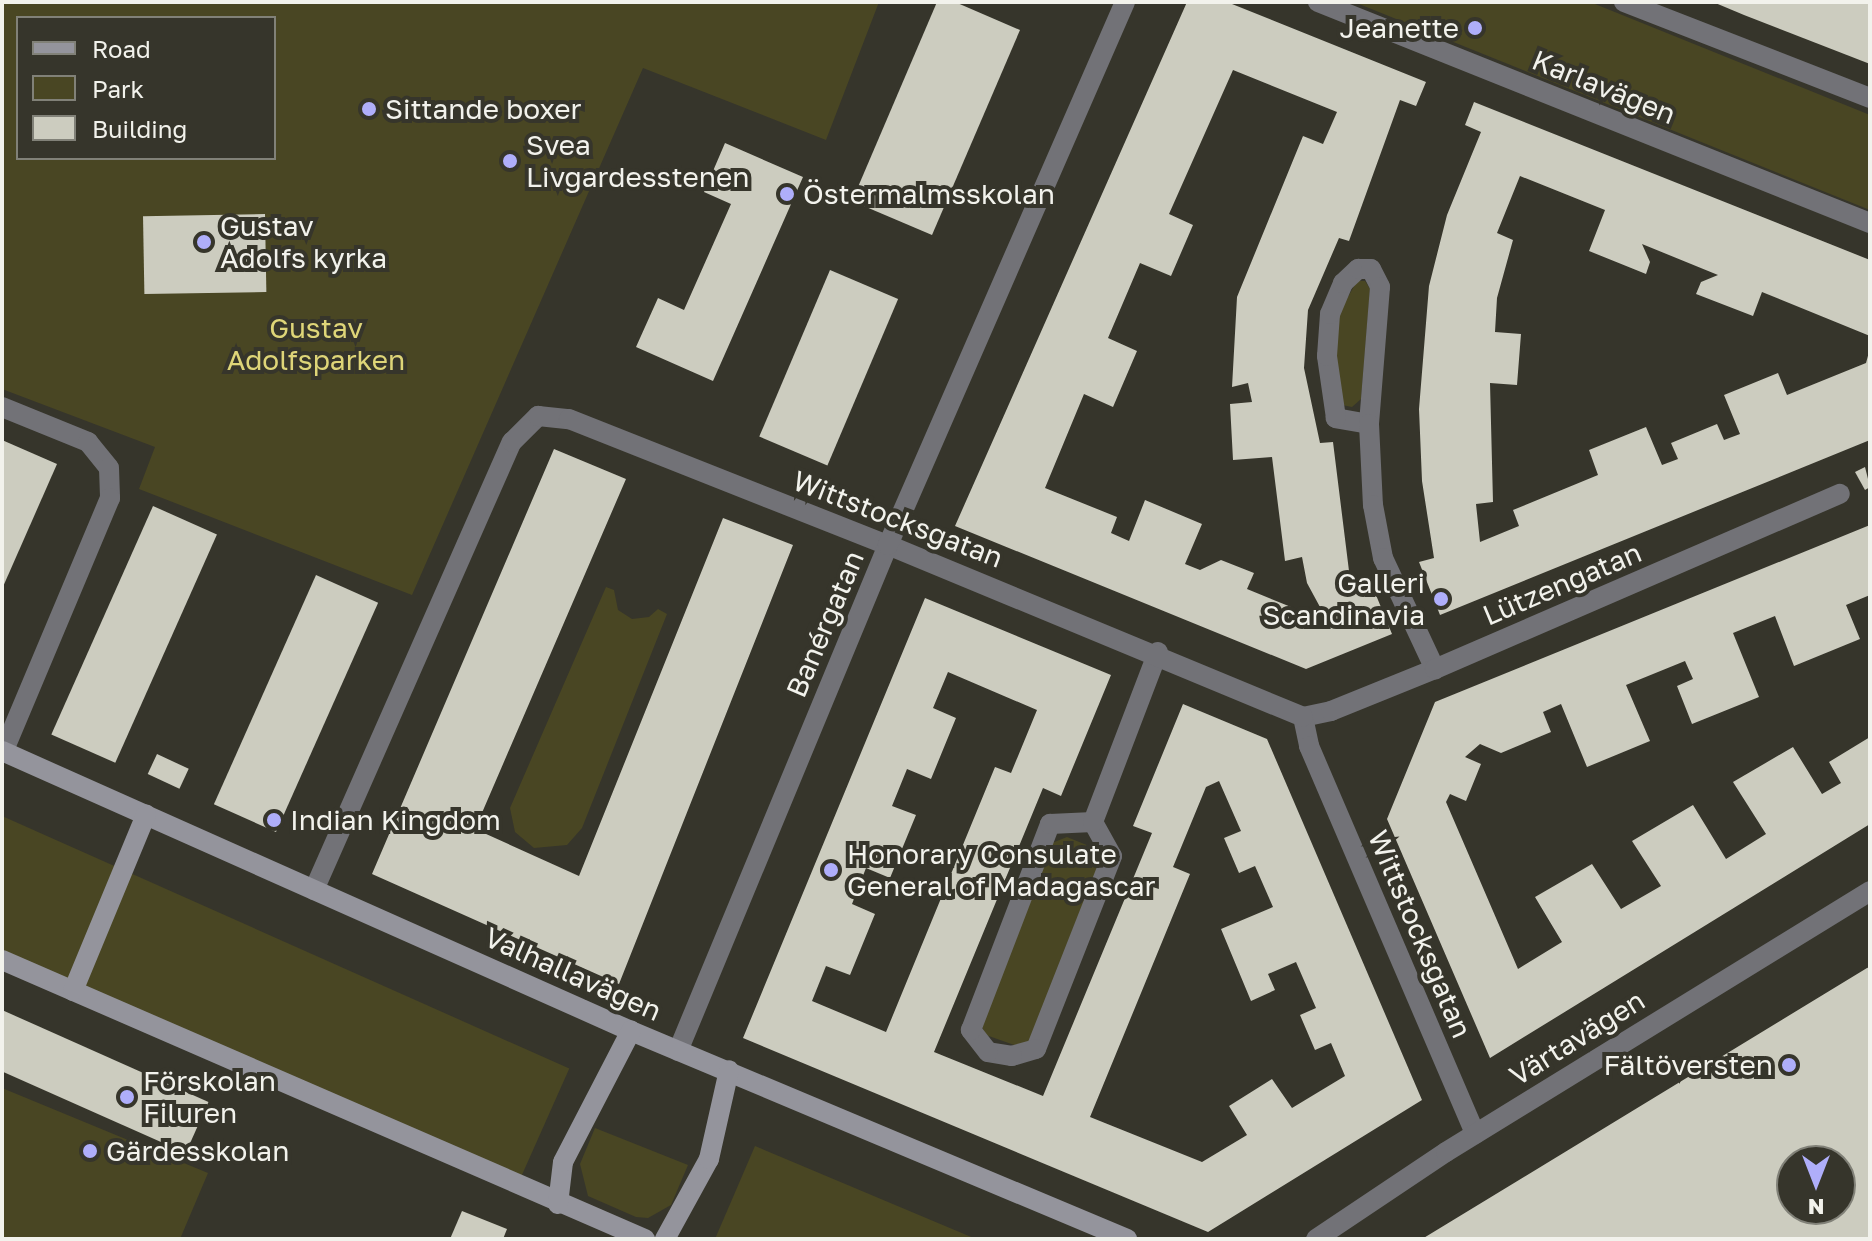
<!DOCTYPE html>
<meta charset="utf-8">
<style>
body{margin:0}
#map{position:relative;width:1872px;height:1241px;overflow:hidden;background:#36352b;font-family:"Golos Text",sans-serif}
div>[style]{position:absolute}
.green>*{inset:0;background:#494623;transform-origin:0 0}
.building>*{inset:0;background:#ccccbf;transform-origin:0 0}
.minor>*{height:20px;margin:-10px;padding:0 10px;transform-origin:10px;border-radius:10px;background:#727277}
.secondary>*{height:20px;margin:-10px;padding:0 10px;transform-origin:10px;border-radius:10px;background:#94949c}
.dots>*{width:22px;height:22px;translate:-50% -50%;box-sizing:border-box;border:4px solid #36352b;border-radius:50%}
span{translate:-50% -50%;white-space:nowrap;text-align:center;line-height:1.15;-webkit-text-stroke:8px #36352b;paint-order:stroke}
.poi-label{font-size:28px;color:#f2f2ec}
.right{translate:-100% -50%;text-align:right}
.left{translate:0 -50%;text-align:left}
.street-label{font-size:28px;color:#f2f2ec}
.park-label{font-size:28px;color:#ded578}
.frame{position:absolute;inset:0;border:4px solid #f2f2ec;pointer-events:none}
.legend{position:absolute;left:16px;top:16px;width:260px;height:144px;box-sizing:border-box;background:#36352b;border:2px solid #818178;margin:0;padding:10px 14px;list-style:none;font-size:24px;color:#f2f2ec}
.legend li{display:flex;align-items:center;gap:16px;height:40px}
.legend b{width:40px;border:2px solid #818178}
.north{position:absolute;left:1776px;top:1145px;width:80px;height:80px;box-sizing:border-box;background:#36352b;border:2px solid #818178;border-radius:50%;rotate:180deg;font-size:22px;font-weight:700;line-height:32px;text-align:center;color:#f2f2ec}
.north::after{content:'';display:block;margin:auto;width:28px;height:36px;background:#afaefa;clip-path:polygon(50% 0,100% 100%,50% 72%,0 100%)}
</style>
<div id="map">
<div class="green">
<i style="clip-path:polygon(evenodd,2px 2px,879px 2px,826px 140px,643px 68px,412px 595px,139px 489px,155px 447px,2px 389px,2px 2px,18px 18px,274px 18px,274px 158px,18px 158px,18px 18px)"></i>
<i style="clip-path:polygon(1354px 2px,1590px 2px,1870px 115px,1870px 210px)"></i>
<i style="clip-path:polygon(1357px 281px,1365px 281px,1370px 289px,1361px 399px,1352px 407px,1342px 405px,1336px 356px,1339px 313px)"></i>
<i style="clip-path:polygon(606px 587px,614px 590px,618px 610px,632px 619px,649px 617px,658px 609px,667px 614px,582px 828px,567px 845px,534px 848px,515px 832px,510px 808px)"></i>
<i style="left:2px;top:816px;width:621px;height:125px;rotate:24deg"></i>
<i style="clip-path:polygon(1067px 837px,1099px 850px,1105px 864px,1031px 1042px,1017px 1046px,986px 1035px,979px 1021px,1052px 843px)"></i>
<i style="clip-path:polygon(2px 1088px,208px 1173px,180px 1239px,2px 1239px)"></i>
<i style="clip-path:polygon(595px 1128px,688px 1165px,671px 1205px,648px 1218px,636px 1217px,588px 1196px,580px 1164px)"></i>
<i style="clip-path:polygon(755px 1146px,976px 1239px,715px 1239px)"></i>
</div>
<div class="building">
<i style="clip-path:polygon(937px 2px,955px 2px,1020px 30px,932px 235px,852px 201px)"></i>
<i style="clip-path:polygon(evenodd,1187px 2px,1227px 2px,1426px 82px,1416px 106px,1400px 100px,1349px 241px,1339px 238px,1308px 310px,1304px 368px,1320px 443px,1333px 442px,1350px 579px,1353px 584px,1369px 578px,1392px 634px,1306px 669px,955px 526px,1187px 2px,1233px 70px,1337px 112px,1323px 144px,1303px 136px,1237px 297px,1232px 387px,1248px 383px,1252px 402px,1230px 404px,1233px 460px,1272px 457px,1285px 561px,1302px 557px,1307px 583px,1320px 607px,1299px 617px,1291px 607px,1247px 589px,1254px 573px,1221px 560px,1200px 570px,1185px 564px,1202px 524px,1145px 500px,1129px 541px,1111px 533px,1117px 517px,1045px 488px,1084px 394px,1113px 407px,1137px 351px,1108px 338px,1140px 263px,1171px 276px,1193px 225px,1169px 214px,1233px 70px)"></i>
<i style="clip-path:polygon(1713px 2px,1868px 2px,1870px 64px,1744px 15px)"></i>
<i style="clip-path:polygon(1474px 102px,1870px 260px,1870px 336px,1762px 292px,1753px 316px,1696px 294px,1701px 282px,1718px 275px,1642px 244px,1650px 262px,1646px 274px,1589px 251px,1605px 210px,1520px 176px,1497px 233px,1513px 240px,1497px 298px,1495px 332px,1521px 334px,1517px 385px,1490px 383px,1493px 502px,1476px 504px,1480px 542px,1519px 526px,1513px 510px,1598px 475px,1589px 450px,1646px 427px,1662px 465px,1678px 459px,1671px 443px,1717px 424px,1724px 440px,1740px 434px,1724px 395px,1778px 373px,1787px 395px,1866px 363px,1869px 352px,1870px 440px,1440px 615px,1419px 562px,1434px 558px,1422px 481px,1419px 409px,1429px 286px,1447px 215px,1481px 132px,1465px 125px)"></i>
<i style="clip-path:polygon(725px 143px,803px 177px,713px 381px,636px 347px,658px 298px,684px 310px,731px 204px,704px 192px)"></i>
<i style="left:265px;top:214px;width:78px;height:122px;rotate:89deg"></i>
<i style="left:830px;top:270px;width:74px;height:181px;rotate:23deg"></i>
<i style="clip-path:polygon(2px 440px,57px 464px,2px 589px)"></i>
<i style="clip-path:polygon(554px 449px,626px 479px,475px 829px,579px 876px,723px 518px,793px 545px,619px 984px,372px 874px)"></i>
<i style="clip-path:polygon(1865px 467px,1870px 487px,1865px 490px,1855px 472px)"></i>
<i style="left:153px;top:506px;width:70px;height:250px;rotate:24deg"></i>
<i style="clip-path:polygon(1870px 525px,1870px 595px,1846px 605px,1860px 639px,1794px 666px,1775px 616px,1733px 633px,1759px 697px,1692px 724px,1677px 686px,1693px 679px,1685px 661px,1626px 685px,1650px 741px,1587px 767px,1561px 704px,1543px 712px,1551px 732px,1501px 753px,1480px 744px,1465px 757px,1481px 764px,1466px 801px,1450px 794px,1446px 802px,1518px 969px,1562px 942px,1535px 897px,1592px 864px,1621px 909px,1661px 886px,1632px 841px,1693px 805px,1726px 859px,1766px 834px,1733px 782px,1793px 747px,1822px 794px,1841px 783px,1829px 762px,1870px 737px,1870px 824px,1490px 1058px,1387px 819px,1435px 702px)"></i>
<i style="left:316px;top:575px;width:68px;height:251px;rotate:24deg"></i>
<i style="clip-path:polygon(evenodd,925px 598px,1111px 675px,1061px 796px,1043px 788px,934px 1052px,1043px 1096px,1152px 833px,1133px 826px,1183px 704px,1267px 739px,1422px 1100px,1208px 1232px,743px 1038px,925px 598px,948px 672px,1037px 710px,1011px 773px,995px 767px,886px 1032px,812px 1001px,826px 966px,850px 975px,875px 914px,852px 904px,866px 868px,890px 878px,916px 815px,892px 806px,907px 769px,931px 779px,956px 718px,933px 708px,948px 672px,925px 598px,1219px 781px,1241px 831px,1224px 838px,1239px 873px,1255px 866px,1273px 907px,1221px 929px,1251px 1001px,1275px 990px,1268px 974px,1296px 962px,1316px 1008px,1300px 1015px,1315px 1050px,1331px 1043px,1345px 1076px,1292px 1108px,1272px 1079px,1229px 1106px,1247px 1135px,1202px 1162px,1090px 1117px,1190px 874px,1173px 867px,1206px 787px,1219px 781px)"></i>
<i style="left:157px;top:754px;width:35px;height:22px;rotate:25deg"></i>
<i style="clip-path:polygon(evenodd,1870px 967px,1870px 1239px,1422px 1239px,1867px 968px,1870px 967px,1792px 1161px,1840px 1161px,1840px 1209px,1792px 1209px,1792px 1161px)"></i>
<i style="left:2px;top:1010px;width:226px;height:56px;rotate:24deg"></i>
<i style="clip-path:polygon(462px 1211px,507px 1229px,503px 1239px,450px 1239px)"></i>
</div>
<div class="minor">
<i style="left:1318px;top:2px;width:595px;rotate:21.82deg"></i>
<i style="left:1624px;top:2px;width:264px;rotate:21.3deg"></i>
<i style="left:2px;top:407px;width:93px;rotate:22.1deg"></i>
<i style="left:88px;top:442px;width:33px;rotate:51deg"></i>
<i style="left:109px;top:468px;width:30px;rotate:88deg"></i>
<i style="left:110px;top:498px;width:276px;rotate:112.8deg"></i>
<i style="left:1369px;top:424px;width:34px;rotate:-170deg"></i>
<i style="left:1336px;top:418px;width:63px;rotate:-98.3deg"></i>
<i style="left:1327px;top:356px;width:42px;rotate:-85.9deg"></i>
<i style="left:1330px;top:314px;width:34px;rotate:-67deg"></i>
<i style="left:1343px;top:283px;width:21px;rotate:-43deg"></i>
<i style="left:1358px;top:269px;width:13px"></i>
<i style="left:1371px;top:269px;width:20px;rotate:63deg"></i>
<i style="left:1380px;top:287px;width:137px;rotate:94.6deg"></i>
<i style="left:1369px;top:424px;width:81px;rotate:87.2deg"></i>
<i style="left:1373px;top:505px;width:54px;rotate:79.3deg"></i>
<i style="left:1383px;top:558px;width:123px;rotate:64.9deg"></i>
<i style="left:1303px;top:717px;width:29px;rotate:-12deg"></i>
<i style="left:1331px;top:711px;width:112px;rotate:-22deg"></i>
<i style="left:1435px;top:669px;width:441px;rotate:-23.4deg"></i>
<i style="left:1303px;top:717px;width:30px;rotate:78deg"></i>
<i style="left:1309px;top:746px;width:422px;rotate:66.8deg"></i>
<i style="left:1093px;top:822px;width:39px;rotate:61deg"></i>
<i style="left:1112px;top:856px;width:207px;rotate:111.5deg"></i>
<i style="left:1036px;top:1049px;width:25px;rotate:164deg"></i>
<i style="left:1012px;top:1056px;width:24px;rotate:-171deg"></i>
<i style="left:988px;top:1052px;width:28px;rotate:-128deg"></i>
<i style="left:971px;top:1030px;width:221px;rotate:-69deg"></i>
<i style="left:1050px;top:824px;width:43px;rotate:-2.7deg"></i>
<i style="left:1093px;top:822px;width:182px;rotate:-69.1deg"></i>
<i style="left:314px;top:890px;width:490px;rotate:-66.2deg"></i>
<i style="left:512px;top:442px;width:37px;rotate:-45deg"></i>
<i style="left:538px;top:416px;width:31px;rotate:6deg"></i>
<i style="left:569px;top:419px;width:343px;rotate:21.6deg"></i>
<i style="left:888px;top:545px;width:449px;rotate:22.5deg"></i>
<i style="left:678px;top:1051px;width:548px;rotate:-67.46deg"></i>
<i style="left:888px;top:545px;width:592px;rotate:-66.42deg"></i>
<i style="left:1316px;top:1239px;width:156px;rotate:-33.8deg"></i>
<i style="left:1446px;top:1152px;width:498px;rotate:-31.6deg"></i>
</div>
<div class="secondary">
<i style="left:2px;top:751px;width:689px;rotate:24deg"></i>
<i style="left:631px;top:1031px;width:538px;rotate:22.75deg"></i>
<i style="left:2px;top:960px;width:701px;rotate:23.46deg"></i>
<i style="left:73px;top:991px;width:191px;rotate:-67.5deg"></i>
<i style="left:558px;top:1204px;width:42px;rotate:-83.2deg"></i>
<i style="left:563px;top:1162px;width:148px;rotate:-62.6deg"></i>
<i style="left:665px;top:1239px;width:91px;rotate:-61.2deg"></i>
<i style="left:709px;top:1159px;width:91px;rotate:-77.3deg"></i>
</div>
<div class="dots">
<i style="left:1475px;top:28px;background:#afaefa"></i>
<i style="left:369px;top:109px;background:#afaefa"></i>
<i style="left:510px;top:161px;background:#afaefa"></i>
<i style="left:787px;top:194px;background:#afaefa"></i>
<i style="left:204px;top:242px;background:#afaefa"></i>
<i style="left:1441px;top:599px;background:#afaefa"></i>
<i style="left:274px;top:820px;background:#afaefa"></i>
<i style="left:831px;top:870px;background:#afaefa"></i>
<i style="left:1789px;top:1065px;background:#afaefa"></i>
<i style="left:127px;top:1097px;background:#afaefa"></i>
<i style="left:90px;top:1151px;background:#afaefa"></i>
</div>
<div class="poi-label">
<span class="right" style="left:1459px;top:28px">Jeanette</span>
<span class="left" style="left:385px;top:109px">Sittande boxer</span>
<span class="left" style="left:526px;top:161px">Svea<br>Livgardesstenen</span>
<span class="left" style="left:803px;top:194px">Östermalmsskolan</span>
<span class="left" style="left:220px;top:242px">Gustav<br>Adolfs kyrka</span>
<span class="right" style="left:1425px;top:599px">Galleri<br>Scandinavia</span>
<span class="left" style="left:290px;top:820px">Indian Kingdom</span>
<span class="left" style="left:847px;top:870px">Honorary Consulate<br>General of Madagascar</span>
<span class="right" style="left:1773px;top:1065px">Fältöversten</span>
<span class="left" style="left:143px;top:1097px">Förskolan<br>Filuren</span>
<span class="left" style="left:106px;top:1151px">Gärdesskolan</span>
</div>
<div class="street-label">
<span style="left:1604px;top:87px;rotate:22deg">Karlavägen</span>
<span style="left:898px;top:519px;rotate:21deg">Wittstocksgatan</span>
<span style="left:1562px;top:584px;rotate:-23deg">Lützengatan</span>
<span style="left:825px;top:624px;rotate:-67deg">Banérgatan</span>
<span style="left:1420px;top:934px;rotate:67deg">Wittstocksgatan</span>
<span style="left:573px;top:974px;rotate:24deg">Valhallavägen</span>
<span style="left:1577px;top:1038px;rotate:-32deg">Värtavägen</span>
</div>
<div class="park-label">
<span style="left:316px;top:344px">Gustav<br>Adolfsparken</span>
</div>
<div class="frame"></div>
<ul class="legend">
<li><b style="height:10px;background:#94949c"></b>Road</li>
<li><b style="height:22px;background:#494623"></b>Park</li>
<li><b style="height:22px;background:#ccccbf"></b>Building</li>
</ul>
<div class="north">N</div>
</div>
